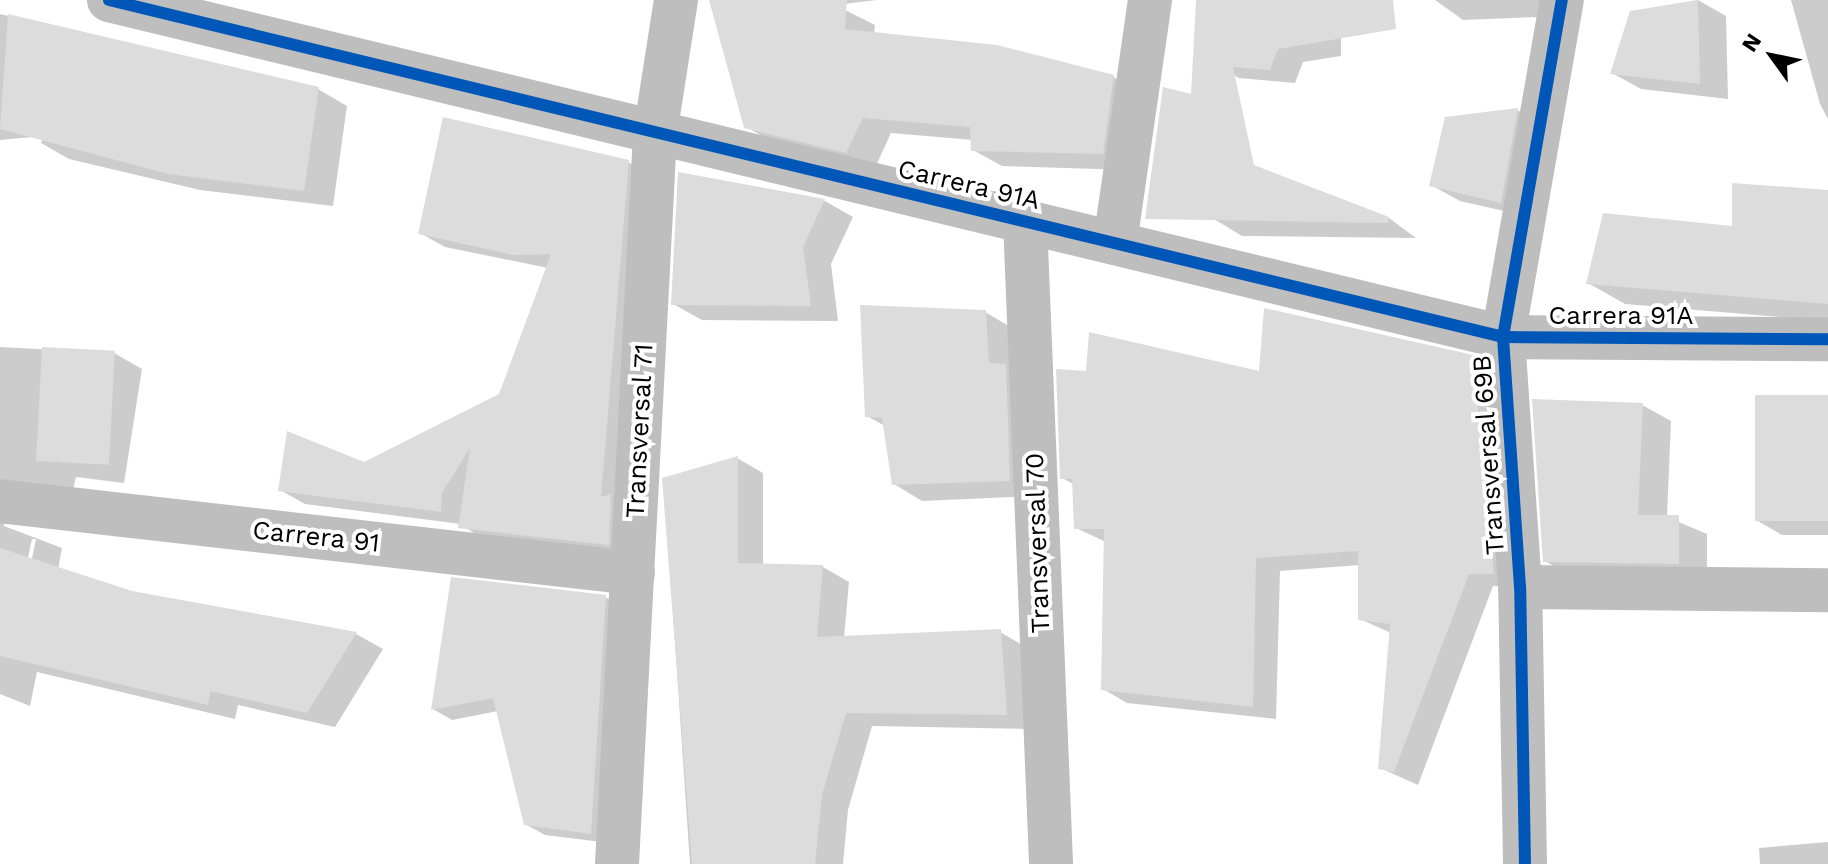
<!DOCTYPE html>
<style>
body{margin:0}
#map{position:relative;width:1828px;height:864px;overflow:hidden;background:#fff;font-family:"Work Sans",sans-serif}
div>[style]{position:absolute}
.shadow>*{inset:0;background:#0003}
.building>*{inset:0;background:#dcdcdc;transform-origin:0 0}
.minor>*{height:44px;margin:-22px;padding:0 22px;transform-origin:22px;border-radius:22px;background:#bebebe}
.cycleway>*{height:12px;margin:-6px;padding:0 6px;transform-origin:6px;border-radius:6px;background:#0057b8}
span{translate:-50% -50%;white-space:nowrap;text-align:center;line-height:1.15;-webkit-text-stroke:8px #fff;paint-order:stroke}
.street-label{font-size:26px;color:#000}
.north{position:absolute;left:1732px;top:16px;width:80px;height:80px;-webkit-text-stroke:6px #fff;paint-order:stroke;rotate:303deg;font-size:22px;font-weight:700;line-height:32px;text-align:center;color:#000}
.north::after{content:'';display:block;margin:auto;width:28px;height:36px;background:#000;clip-path:polygon(50% 0,100% 100%,50% 72%,0 100%)}
</style>
<div id="map">
<div class="shadow">
<i style="clip-path:polygon(711px 0,877px 0,835px 5px,875px 25px,874px 34px,1113px 77px,1142px 93px,1131px 170px,1002px 166px,973px 150px,973px 140px,891px 133px,875px 168px,774px 143px,745px 126px)"></i>
<i style="clip-path:polygon(1214px 0,1318px 0,1341px 13px,1341px 56px,1303px 62px,1295px 83px,1239px 78px,1214px 64px)"></i>
<i style="clip-path:polygon(1435px 0,1571px 0,1565px 16px,1463px 20px)"></i>
<i style="clip-path:polygon(1698px 0,1726px 16px,1728px 99px,1641px 89px,1612px 73px,1631px 13px)"></i>
<i style="clip-path:polygon(1791px 0,1828px 0,1828px 119px,1820px 104px)"></i>
<i style="clip-path:polygon(0 14px,318px 89px,347px 106px,333px 206px,200px 190px,69px 159px,41px 143px,44px 136px,0 140px)"></i>
<i style="clip-path:polygon(1517px 110px,1546px 126px,1530px 217px,1460px 201px,1431px 185px)"></i>
<i style="clip-path:polygon(628px 162px,653px 176px,633px 558px,485px 541px,461px 524px,305px 504px,280px 490px,364px 464px,500px 396px,548px 268px,445px 247px,420px 233px)"></i>
<i style="clip-path:polygon(680px 174px,825px 201px,853px 217px,831px 264px,838px 321px,702px 320px,673px 304px)"></i>
<i style="clip-path:polygon(1828px 192px,1828px 321px,1625px 304px,1588px 283px)"></i>
<i style="clip-path:polygon(1389px 218px,1416px 238px,1242px 236px,1214px 219px)"></i>
<i style="clip-path:polygon(985px 312px,1014px 329px,1038px 496px,922px 501px,894px 484px,885px 426px,867px 416px)"></i>
<i style="clip-path:polygon(evenodd,0 347px,114px 353px,142px 369px,124px 483px,76px 477px,72px 495px,6px 502px,4px 526px,62px 548px,58px 569px,132px 592px,356px 634px,383px 649px,335px 727px,238px 705px,235px 719px,37px 672px,30px 706px,0 694px,0 347px,32px 539px,36px 539px,30px 568px,26px 567px,32px 539px)"></i>
<i style="clip-path:polygon(1472px 357px,1496px 371px,1517px 587px,1493px 586px,1418px 785px,1380px 768px,1391px 633px,1360px 619px,1360px 565px,1280px 571px,1276px 719px,1127px 703px,1103px 689px,1106px 542px,1076px 528px,1075px 485px,1062px 478px,1261px 374px)"></i>
<i style="clip-path:polygon(1828px 397px,1828px 535px,1782px 535px,1756px 520px)"></i>
<i style="clip-path:polygon(1642px 405px,1671px 421px,1667px 517px,1707px 534px,1707px 579px,1574px 578px,1545px 561px)"></i>
<i style="clip-path:polygon(737px 458px,763px 473px,763px 565px,823px 567px,849px 582px,844px 638px,1000px 632px,1026px 647px,1030px 729px,872px 726px,848px 810px,843px 864px,690px 864px,664px 480px)"></i>
<i style="clip-path:polygon(605px 597px,624px 608px,610px 843px,545px 835px,525px 824px,498px 711px,452px 720px,433px 709px)"></i>
<i style="clip-path:polygon(1828px 842px,1828px 864px,1760px 864px,1759px 848px)"></i>
</div>
<div class="building">
<i style="clip-path:polygon(709px 0,847px 0,845px 29px,997px 45px,1114px 75px,1103px 154px,971px 151px,970px 127px,863px 118px,846px 153px,744px 128px)"></i>
<i style="clip-path:polygon(1196px 0,1393px 0,1396px 29px,1278px 49px,1270px 70px,1233px 67px,1254px 165px,1389px 217px,1388px 223px,1145px 219px,1163px 87px,1191px 94px)"></i>
<i style="clip-path:polygon(1698px 0,1700px 84px,1610px 74px,1630px 11px)"></i>
<i style="clip-path:polygon(8px 14px,319px 87px,304px 191px,168px 174px,0 129px)"></i>
<i style="clip-path:polygon(1518px 108px,1501px 203px,1429px 186px,1445px 117px)"></i>
<i style="clip-path:polygon(443px 117px,629px 160px,601px 497px,611px 494px,609px 545px,458px 528px,470px 448px,442px 493px,441px 512px,278px 491px,287px 431px,364px 462px,499px 394px,551px 254px,513px 255px,418px 234px)"></i>
<i style="clip-path:polygon(678px 172px,825px 199px,803px 247px,811px 306px,671px 305px)"></i>
<i style="clip-path:polygon(1732px 183px,1828px 190px,1828px 304px,1586px 284px,1603px 213px,1732px 226px)"></i>
<i style="clip-path:polygon(860px 305px,986px 310px,989px 363px,1006px 364px,1010px 481px,892px 485px,882px 418px,865px 417px)"></i>
<i style="clip-path:polygon(1264px 308px,1473px 355px,1494px 574px,1469px 574px,1394px 772px,1378px 769px,1390px 624px,1358px 620px,1358px 551px,1256px 558px,1253px 707px,1101px 690px,1104px 529px,1074px 529px,1072px 479px,1060px 479px,1056px 369px,1086px 371px,1089px 332px,1259px 371px)"></i>
<i style="left:42px;top:347px;width:73px;height:114px;rotate:3deg"></i>
<i style="left:1755px;top:395px;width:73px;height:126px"></i>
<i style="clip-path:polygon(1532px 399px,1643px 403px,1638px 515px,1679px 515px,1679px 564px,1543px 562px)"></i>
<i style="clip-path:polygon(738px 456px,738px 563px,823px 565px,817px 637px,1001px 629px,1007px 715px,846px 713px,822px 795px,815px 864px,692px 864px,662px 478px)"></i>
<i style="clip-path:polygon(0 548px,132px 591px,357px 632px,307px 713px,210px 691px,208px 705px,0 656px)"></i>
<i style="clip-path:polygon(451px 577px,606px 595px,591px 834px,524px 825px,493px 698px,431px 710px)"></i>
</div>
<div class="minor">
<i style="left:109px;top:0;width:1434px;rotate:13.59deg"></i>
<i style="left:1503px;top:337px;width:325px;rotate:0.4deg"></i>
<i style="left:1025px;top:221px;width:644px;rotate:87.68deg"></i>
<i style="left:1115px;top:243px;width:246px;rotate:-81.8deg"></i>
<i style="left:0;top:501px;width:637px;rotate:6.49deg"></i>
<i style="left:1520px;top:587px;width:308px;rotate:0.6deg"></i>
<i style="left:617px;top:864px;width:731px;rotate:-87.02deg"></i>
<i style="left:655px;top:134px;width:136px;rotate:-81.1deg"></i>
<i style="left:1525px;top:864px;width:277px;rotate:-91deg"></i>
<i style="left:1520px;top:587px;width:251px;rotate:-93.9deg"></i>
<i style="left:1503px;top:337px;width:342px;rotate:-80.1deg"></i>
</div>
<div class="cycleway">
<i style="left:109px;top:0;width:1434px;rotate:13.59deg"></i>
<i style="left:1503px;top:337px;width:325px;rotate:0.4deg"></i>
<i style="left:1525px;top:864px;width:277px;rotate:-91deg"></i>
<i style="left:1520px;top:587px;width:251px;rotate:-93.9deg"></i>
<i style="left:1503px;top:337px;width:342px;rotate:-80.1deg"></i>
</div>
<div class="street-label">
<span style="left:969px;top:185px;rotate:13deg">Carrera 91A</span>
<span style="left:1621px;top:316px">Carrera 91A</span>
<span style="left:640px;top:431px;rotate:-87deg">Transversal 71</span>
<span style="left:1489px;top:455px;rotate:-94deg">Transversal 69B</span>
<span style="left:316px;top:537px;rotate:6deg">Carrera 91</span>
<span style="left:1038px;top:543px;rotate:-92deg">Transversal 70</span>
</div>
<div class="north">N</div>
</div>
